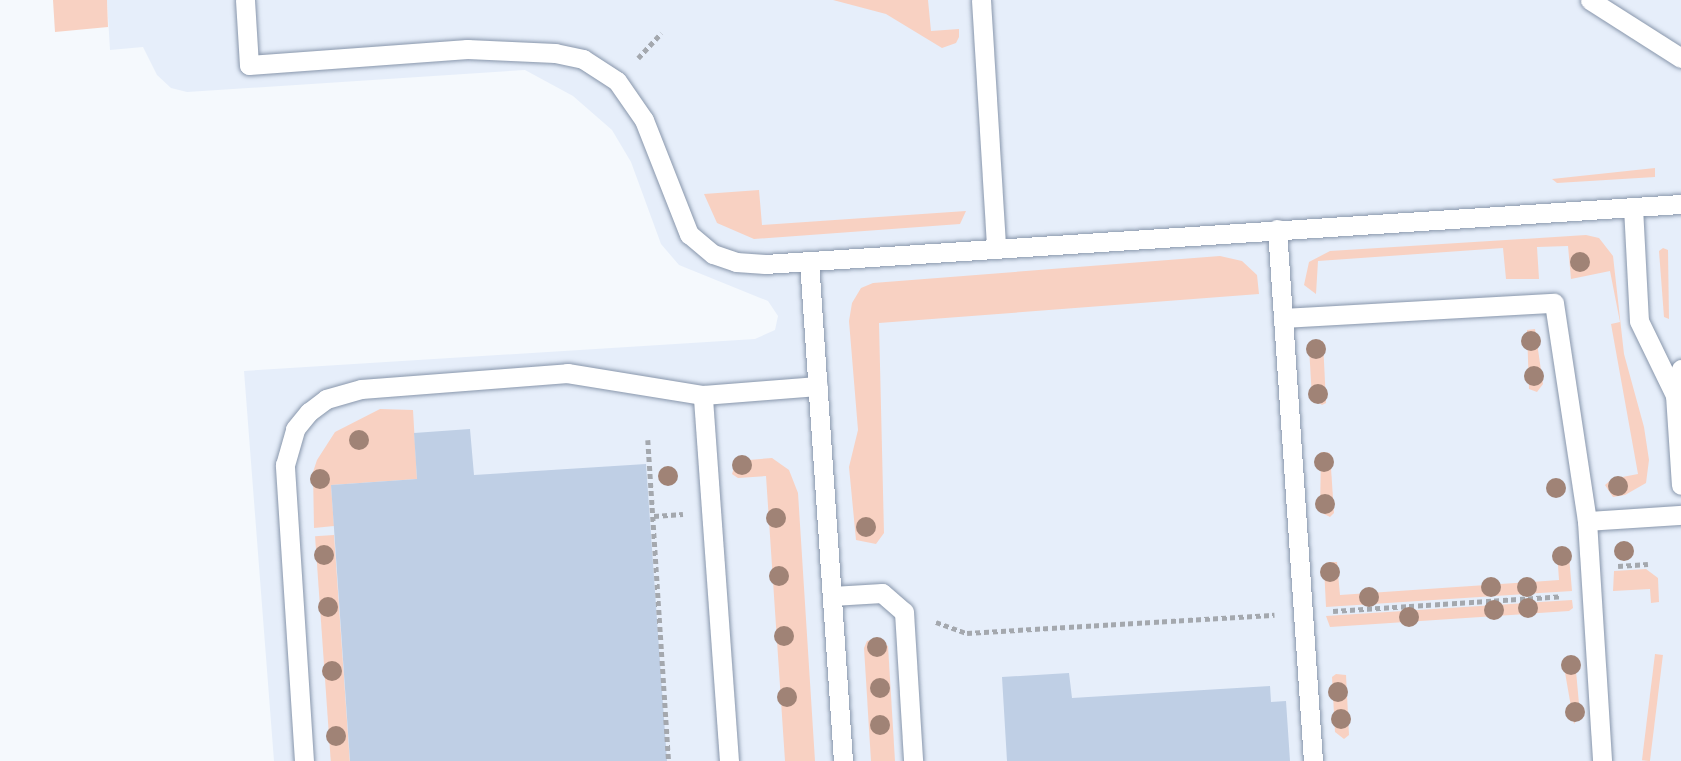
<!DOCTYPE html>
<style>
body{margin:0}
#map{position:relative;width:1681px;height:761px;overflow:hidden;background:#f5f9fd;font-family:Commissioner,sans-serif}
div>[style]{position:absolute}
.built>*{inset:0;background:#e6eefa}
.green>*{inset:0;background:#f8d1c2;transform-origin:0 0}
.building>*{inset:0;background:#bfcfe5}
.path>*{height:4.5px;margin-top:-2.25px;transform-origin:0;background:repeating-linear-gradient(90deg,#a4a8ae 0 5px,transparent 0 8.5px)}
.roads{filter:drop-shadow(0 0 2px #8896ab) drop-shadow(0 0 2px #8896ab)}
.lane>*{height:19px;margin:-9.5px;padding:0 9.5px;transform-origin:9.5px;border-radius:9.5px;background:#fff}
.trees>*{width:20px;height:20px;margin:-10px;border-radius:50%;background:#a08376}
span{translate:-50% -50%;white-space:nowrap;text-align:center;line-height:1.15;-webkit-text-stroke:5px #fff;paint-order:stroke}
</style>
<div id="map">
<div class="built">
<i style="clip-path:polygon(107px 0,1681px 0,1681px 761px,274px 761px,244px 371px,755px 339px,775px 330px,778px 316px,768px 301px,679px 265px,661px 244px,631px 162px,612px 130px,573px 96px,525px 70px,187px 92px,171px 88px,157px 75px,143px 47px,110px 50px)"></i>
</div>
<div class="green">
<i style="clip-path:polygon(53px 0,107px 0,108px 27px,55px 32px)"></i>
<i style="clip-path:polygon(833px 0,928px 0,931px 31px,959px 29px,959px 37px,956px 43px,942px 48px,886px 14px)"></i>
<i style="clip-path:polygon(1655px 168px,1655px 177px,1557px 183px,1552px 179px)"></i>
<i style="clip-path:polygon(759px 190px,762px 225px,966px 211px,960px 224px,754px 239px,717px 223px,704px 194px)"></i>
<i style="clip-path:polygon(1586px 235px,1599px 238px,1613px 256px,1624px 354px,1644px 427px,1649px 460px,1646px 483px,1625px 495px,1613px 497px,1605px 485px,1612px 479px,1638px 474px,1611px 324px,1620px 322px,1610px 271px,1571px 279px,1568px 246px,1537px 247px,1539px 279px,1506px 279px,1503px 248px,1318px 261px,1316px 294px,1304px 285px,1309px 262px,1330px 251px)"></i>
<i style="clip-path:polygon(1663px 248px,1668px 250px,1669px 319px,1664px 317px,1659px 251px)"></i>
<i style="clip-path:polygon(1220px 256px,1242px 261px,1257px 275px,1259px 294px,879px 323px,884px 533px,876px 544px,856px 540px,849px 467px,858px 430px,849px 321px,852px 303px,861px 288px,873px 283px)"></i>
<i style="clip-path:polygon(1535px 329px,1543px 384px,1537px 392px,1529px 389px,1527px 330px)"></i>
<i style="clip-path:polygon(1323px 341px,1326px 403px,1322px 405px,1312px 398px,1309px 347px,1313px 342px)"></i>
<i style="clip-path:polygon(380px 409px,413px 410px,417px 479px,331px 485px,334px 526px,314px 528px,313px 472px,317px 460px,335px 432px)"></i>
<i style="clip-path:polygon(1321px 452px,1330px 453px,1334px 513px,1330px 517px,1320px 512px)"></i>
<i style="clip-path:polygon(772px 458px,789px 470px,798px 493px,815px 761px,785px 761px,766px 476px,738px 478px,732px 474px,736px 461px)"></i>
<i style="left:334px;top:535px;width:227px;height:19px;rotate:86deg"></i>
<i style="clip-path:polygon(1561px 547px,1569px 556px,1572px 591px,1326px 607px,1324px 567px,1328px 562px,1337px 562px,1340px 595px,1559px 580px,1557px 551px)"></i>
<i style="clip-path:polygon(1646px 569px,1658px 578px,1659px 602px,1651px 603px,1650px 589px,1613px 591px,1614px 571px)"></i>
<i style="clip-path:polygon(1572px 600px,1573px 608px,1569px 611px,1330px 627px,1326px 616px)"></i>
<i style="clip-path:polygon(876px 639px,888px 646px,895px 761px,871px 761px,864px 648px,867px 641px)"></i>
<i style="left:1655px;top:654px;width:8px;height:107px;rotate:7deg"></i>
<i style="clip-path:polygon(1571px 656px,1575px 660px,1580px 715px,1574px 724px,1563px 661px)"></i>
<i style="clip-path:polygon(1336px 674px,1346px 675px,1349px 735px,1344px 739px,1335px 732px,1332px 677px)"></i>
</div>
<div class="building">
<i style="clip-path:polygon(470px 429px,474px 475px,646px 464px,667px 761px,350px 761px,331px 485px,417px 479px,414px 433px)"></i>
<i style="clip-path:polygon(1069px 673px,1072px 698px,1270px 686px,1271px 702px,1286px 701px,1290px 761px,1007px 761px,1002px 677px)"></i>
</div>
<div class="path">
<i style="left:638px;top:58px;width:34px;rotate:-47deg"></i>
<i style="left:648px;top:440px;width:322px;rotate:86.3deg"></i>
<i style="left:654px;top:516px;width:29px;rotate:-4deg"></i>
<i style="left:1618px;top:566px;width:30px;rotate:-4deg"></i>
<i style="left:1333px;top:611px;width:229px;rotate:-3.7deg"></i>
<i style="left:936px;top:622px;width:33px;rotate:20deg"></i>
<i style="left:967px;top:633px;width:308px;rotate:-3.4deg"></i>
</div>
<div class="roads">
<div class="lane">
<i style="left:245px;top:0;width:65px;rotate:86.5deg"></i>
<i style="left:249px;top:65px;width:219px;rotate:-4.2deg"></i>
<i style="left:467px;top:49px;width:88px;rotate:2.6deg"></i>
<i style="left:555px;top:53px;width:29px;rotate:12deg"></i>
<i style="left:583px;top:59px;width:40px;rotate:32.9deg"></i>
<i style="left:617px;top:81px;width:47px;rotate:55.3deg"></i>
<i style="left:644px;top:120px;width:123px;rotate:68.5deg"></i>
<i style="left:689px;top:234px;width:31px;rotate:40deg"></i>
<i style="left:713px;top:254px;width:24px;rotate:19deg"></i>
<i style="left:736px;top:262px;width:29px;rotate:4deg"></i>
<i style="left:765px;top:264px;width:918px;rotate:-3.75deg"></i>
<i style="left:981px;top:0;width:247px;rotate:86.5deg"></i>
<i style="left:1590px;top:0;width:108px;rotate:32.5deg"></i>
<i style="left:1633px;top:207px;width:114px;rotate:87deg"></i>
<i style="left:1639px;top:321px;width:82px;rotate:64.1deg"></i>
<i style="left:1277px;top:229px;width:533px;rotate:86.13deg"></i>
<i style="left:809px;top:261px;width:501px;rotate:86.11deg"></i>
<i style="left:1283px;top:318px;width:271px;rotate:-3.2deg"></i>
<i style="left:1554px;top:303px;width:220px;rotate:81.4deg"></i>
<i style="left:1587px;top:521px;width:240px;rotate:86.4deg"></i>
<i style="left:1681px;top:369px;width:27px;rotate:103deg"></i>
<i style="left:1675px;top:395px;width:90px;rotate:86.2deg"></i>
<i style="left:1587px;top:521px;width:94px;rotate:-3.7deg"></i>
<i style="left:832px;top:596px;width:50px;rotate:-3.4deg"></i>
<i style="left:882px;top:593px;width:29px;rotate:41deg"></i>
<i style="left:904px;top:612px;width:149px;rotate:86.5deg"></i>
<i style="left:304px;top:761px;width:297px;rotate:-93.7deg"></i>
<i style="left:285px;top:465px;width:37px;rotate:-74deg"></i>
<i style="left:295px;top:429px;width:22px;rotate:-51deg"></i>
<i style="left:309px;top:412px;width:21px;rotate:-37deg"></i>
<i style="left:326px;top:399px;width:36px;rotate:-16deg"></i>
<i style="left:361px;top:389px;width:207px;rotate:-4.4deg"></i>
<i style="left:567px;top:373px;width:138px;rotate:9.2deg"></i>
<i style="left:729px;top:761px;width:367px;rotate:-94.1deg"></i>
<i style="left:703px;top:395px;width:115px;rotate:-4.5deg"></i>
</div>
</div>
<div class="trees">
<i style="left:1580px;top:262px"></i>
<i style="left:1531px;top:341px"></i>
<i style="left:1316px;top:349px"></i>
<i style="left:1534px;top:376px"></i>
<i style="left:1318px;top:394px"></i>
<i style="left:359px;top:440px"></i>
<i style="left:1324px;top:462px"></i>
<i style="left:742px;top:465px"></i>
<i style="left:668px;top:476px"></i>
<i style="left:320px;top:479px"></i>
<i style="left:1618px;top:486px"></i>
<i style="left:1556px;top:488px"></i>
<i style="left:1325px;top:504px"></i>
<i style="left:776px;top:518px"></i>
<i style="left:866px;top:527px"></i>
<i style="left:1624px;top:551px"></i>
<i style="left:324px;top:555px"></i>
<i style="left:1562px;top:556px"></i>
<i style="left:1330px;top:572px"></i>
<i style="left:779px;top:576px"></i>
<i style="left:1491px;top:587px"></i>
<i style="left:1527px;top:587px"></i>
<i style="left:1369px;top:597px"></i>
<i style="left:328px;top:607px"></i>
<i style="left:1528px;top:608px"></i>
<i style="left:1494px;top:610px"></i>
<i style="left:1409px;top:617px"></i>
<i style="left:784px;top:636px"></i>
<i style="left:877px;top:647px"></i>
<i style="left:1571px;top:665px"></i>
<i style="left:332px;top:671px"></i>
<i style="left:880px;top:688px"></i>
<i style="left:1338px;top:692px"></i>
<i style="left:787px;top:697px"></i>
<i style="left:1575px;top:712px"></i>
<i style="left:1341px;top:719px"></i>
<i style="left:880px;top:725px"></i>
<i style="left:336px;top:736px"></i>
</div>
</div>
